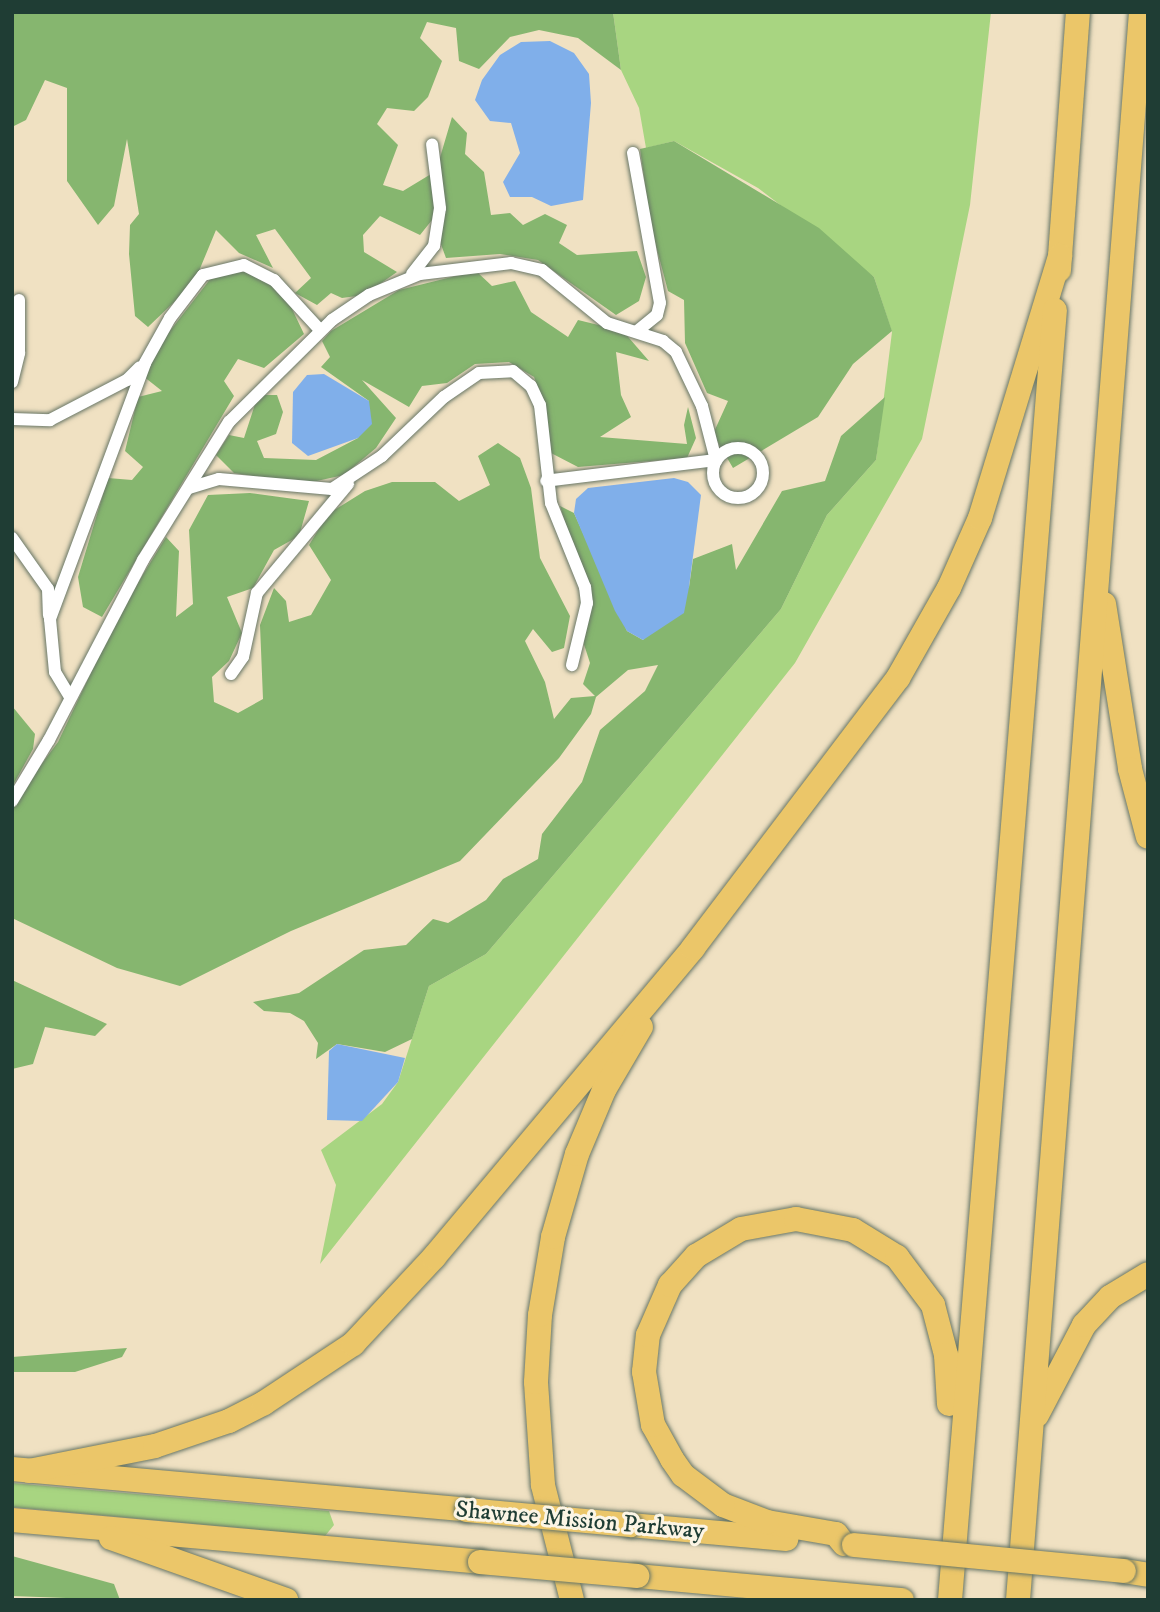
<!DOCTYPE html>
<style>
body{margin:0}
#map{position:relative;width:1160px;height:1612px;overflow:hidden;background:#f0e1c2;font-family:"IM FELL DW Pica",serif}
div>[style]{position:absolute}
.green>*{inset:0;background:#a8d581}
.forest>*{inset:0;background:#86b66f}
.water>*{inset:0;background:#80afea}
.roads{filter:drop-shadow(0 0 2px #687666) drop-shadow(0 0 2px #687666)}
.minor>*{height:12px;margin:-6px;padding:0 6px;transform-origin:6px;border-radius:6px;background:#fff}
.minor>.ring{margin:-6px;padding:0;box-sizing:content-box;background:none;border:12px solid #fff;border-radius:50%}
.motorway>*{height:24px;margin:-12px;padding:0 12px;transform-origin:12px;border-radius:12px;background:#ebc669}
.bridges{filter:drop-shadow(0 0 2px #687666) drop-shadow(0 0 2px #687666)}
.motorway-bridge>*{height:24px;margin:-12px;padding:0 12px;transform-origin:12px;border-radius:12px;background:#ebc669}
span{translate:-50% -50%;white-space:nowrap;text-align:center;line-height:1.15;-webkit-text-stroke:6px #fcf5e5;paint-order:stroke}
.street-label{font-size:24px;color:#1f3d34}
.frame{position:absolute;inset:0;border:14px solid #1f3d34;pointer-events:none}
</style>
<div id="map">
<div class="green">
<i style="clip-path:polygon(613px 12px,991px 12px,970px 205px,922px 439px,795px 663px,320px 1264px,336px 1185px,321px 1150px,382px 1104px,398px 1082px,429px 986px,486px 954px,781px 609px,827px 515px,876px 460px,892px 332px,874px 277px,758px 188px,674px 141px,646px 148px,639px 108px,621px 70px)"></i>
<i style="clip-path:polygon(12px 1483px,329px 1511px,334px 1525px,325px 1536px,12px 1507px)"></i>
</div>
<div class="forest">
<i style="clip-path:polygon(12px 12px,613px 12px,621px 70px,578px 38px,539px 30px,510px 37px,479px 69px,459px 61px,456px 28px,427px 22px,420px 38px,442px 61px,428px 97px,414px 111px,387px 108px,377px 124px,398px 145px,383px 185px,403px 191px,436px 171px,452px 117px,467px 133px,465px 154px,484px 172px,491px 215px,510px 213px,523px 225px,545px 214px,567px 225px,559px 243px,577px 255px,637px 251px,646px 277px,639px 301px,616px 315px,538px 260px,500px 254px,446px 258px,432px 220px,420px 235px,380px 216px,363px 235px,364px 252px,397px 272px,364px 295px,342px 298px,331px 293px,317px 305px,295px 293px,311px 278px,275px 229px,256px 235px,273px 268px,239px 253px,216px 230px,194px 283px,148px 327px,135px 316px,129px 254px,130px 225px,139px 214px,127px 139px,114px 206px,98px 225px,67px 181px,67px 88px,45px 80px,26px 120px,12px 127px)"></i>
<i style="clip-path:polygon(674px 141px,819px 228px,874px 277px,892px 331px,853px 364px,818px 417px,733px 468px,713px 434px,728px 401px,707px 393px,685px 343px,684px 300px,668px 291px,651px 227px,640px 149px)"></i>
<i style="clip-path:polygon(248px 270px,282px 288px,304px 334px,264px 368px,238px 359px,224px 381px,234px 396px,102px 617px,83px 607px,78px 577px,108px 478px,132px 480px,143px 467px,125px 451px,138px 397px,162px 391px,143px 376px,166px 336px,211px 278px)"></i>
<i style="clip-path:polygon(476px 271px,492px 286px,515px 281px,531px 312px,568px 337px,578px 320px,623px 331px,649px 361px,616px 352px,621px 395px,631px 417px,600px 437px,687px 444px,684px 425px,688px 407px,696px 438px,687px 458px,578px 467px,551px 453px,546px 411px,534px 377px,509px 362px,475px 364px,447px 383px,422px 386px,409px 407px,362px 380px,396px 418px,376px 448px,344px 475px,303px 484px,234px 473px,216px 455px,229px 435px,244px 438px,258px 395px,277px 395px,283px 412px,276px 434px,257px 441px,264px 458px,316px 460px,358px 438px,369px 401px,321px 367px,330px 357px,322px 341px,331px 331px,399px 290px)"></i>
<i style="clip-path:polygon(885px 397px,876px 460px,827px 515px,781px 609px,486px 954px,429px 986px,412px 1039px,385px 1052px,337px 1044px,316px 1059px,318px 1043px,304px 1021px,290px 1013px,264px 1011px,253px 1002px,299px 993px,364px 950px,406px 945px,433px 919px,448px 923px,486px 900px,503px 879px,538px 859px,542px 834px,582px 782px,600px 730px,645px 691px,658px 665px,628px 670px,596px 697px,591px 714px,559px 758px,460px 861px,291px 931px,180px 986px,117px 968px,12px 918px,12px 804px,58px 742px,120px 612px,166px 537px,179px 551px,176px 617px,193px 604px,189px 530px,208px 495px,250px 493px,309px 501px,299px 536px,274px 550px,253px 588px,227px 597px,242px 633px,229px 661px,212px 677px,214px 702px,238px 713px,263px 699px,260px 625px,274px 588px,286px 601px,289px 622px,311px 615px,331px 580px,309px 545px,328px 514px,365px 491px,392px 482px,435px 482px,459px 501px,490px 485px,478px 456px,498px 443px,520px 458px,531px 488px,540px 558px,570px 616px,564px 648px,552px 652px,533px 629px,525px 641px,545px 682px,554px 719px,571px 698px,595px 696px,583px 684px,590px 663px,578px 626px,591px 608px,560px 506px,574px 513px,627px 631px,643px 640px,689px 587px,693px 559px,732px 544px,736px 570px,782px 491px,825px 481px,841px 436px)"></i>
<i style="clip-path:polygon(12px 706px,35px 734px,33px 749px,12px 787px)"></i>
<i style="clip-path:polygon(12px 980px,107px 1024px,95px 1036px,45px 1027px,33px 1064px,12px 1069px)"></i>
<i style="clip-path:polygon(127px 1348px,122px 1357px,75px 1372px,12px 1372px,12px 1357px)"></i>
<i style="clip-path:polygon(12px 1556px,114px 1584px,120px 1600px,12px 1596px)"></i>
</div>
<div class="water">
<i style="clip-path:polygon(550px 41px,574px 53px,589px 74px,591px 103px,583px 200px,551px 206px,532px 197px,510px 197px,503px 182px,520px 153px,511px 123px,490px 121px,475px 100px,482px 80px,500px 55px,521px 42px)"></i>
<i style="clip-path:polygon(324px 374px,369px 401px,372px 424px,358px 438px,308px 456px,292px 443px,293px 392px,307px 375px)"></i>
<i style="clip-path:polygon(674px 478px,688px 482px,701px 495px,689px 587px,684px 613px,643px 640px,627px 631px,615px 611px,574px 513px,576px 499px,588px 488px)"></i>
<i style="clip-path:polygon(337px 1044px,405px 1058px,398px 1082px,362px 1121px,327px 1120px,329px 1051px)"></i>
</div>
<div class="roads">
<div class="minor">
<i style="left:633px;top:153px;width:152px;rotate:79.8deg"></i>
<i style="left:660px;top:303px;width:12px;rotate:104deg"></i>
<i style="left:657px;top:315px;width:26px;rotate:141deg"></i>
<i style="left:412px;top:274px;width:36px;rotate:-52deg"></i>
<i style="left:434px;top:246px;width:38px;rotate:-81deg"></i>
<i style="left:440px;top:208px;width:64px;rotate:-97.1deg"></i>
<i style="left:12px;top:382px;width:30px;rotate:-76deg"></i>
<i style="left:19px;top:353px;width:53px;rotate:-90deg"></i>
<i style="left:12px;top:419px;width:38px;rotate:2deg"></i>
<i style="left:50px;top:420px;width:87px;rotate:-27.5deg"></i>
<i style="left:127px;top:380px;width:18px;rotate:-45deg"></i>
<i class="ring" style="left:713px;top:448px;width:38px;height:38px"></i>
<i style="left:189px;top:488px;width:31px;rotate:-17deg"></i>
<i style="left:219px;top:479px;width:113px;rotate:5.1deg"></i>
<i style="left:332px;top:489px;width:60px;rotate:-33.4deg"></i>
<i style="left:382px;top:456px;width:86px;rotate:-43.6deg"></i>
<i style="left:444px;top:397px;width:42px;rotate:-34.4deg"></i>
<i style="left:479px;top:373px;width:34px;rotate:-3deg"></i>
<i style="left:513px;top:371px;width:23px;rotate:40deg"></i>
<i style="left:531px;top:386px;width:21px;rotate:65deg"></i>
<i style="left:540px;top:405px;width:99px;rotate:83.6deg"></i>
<i style="left:551px;top:503px;width:91px;rotate:68deg"></i>
<i style="left:585px;top:587px;width:16px;rotate:83deg"></i>
<i style="left:587px;top:603px;width:64px;rotate:103.6deg"></i>
<i style="left:12px;top:538px;width:62px;rotate:54.8deg"></i>
<i style="left:48px;top:589px;width:26px;rotate:88deg"></i>
<i style="left:231px;top:674px;width:21px;rotate:-55deg"></i>
<i style="left:243px;top:657px;width:66px;rotate:-77.7deg"></i>
<i style="left:257px;top:593px;width:142px;rotate:-50.1deg"></i>
<i style="left:70px;top:697px;width:29px;rotate:-121deg"></i>
<i style="left:55px;top:672px;width:53px;rotate:-95.4deg"></i>
<i style="left:50px;top:619px;width:273px;rotate:-69.6deg"></i>
<i style="left:145px;top:363px;width:51px;rotate:-60.9deg"></i>
<i style="left:170px;top:318px;width:54px;rotate:-52.5deg"></i>
<i style="left:203px;top:275px;width:42px;rotate:-13.7deg"></i>
<i style="left:244px;top:265px;width:34px;rotate:27deg"></i>
<i style="left:274px;top:280px;width:68px;rotate:47.4deg"></i>
<i style="left:12px;top:801px;width:71px;rotate:-58.8deg"></i>
<i style="left:49px;top:740px;width:203px;rotate:-62.4deg"></i>
<i style="left:143px;top:560px;width:163px;rotate:-58.1deg"></i>
<i style="left:229px;top:422px;width:145px;rotate:-44.7deg"></i>
<i style="left:332px;top:320px;width:45px;rotate:-34deg"></i>
<i style="left:369px;top:295px;width:55px;rotate:-22.4deg"></i>
<i style="left:420px;top:274px;width:92px;rotate:-6.9deg"></i>
<i style="left:511px;top:263px;width:32px;rotate:13deg"></i>
<i style="left:542px;top:270px;width:84px;rotate:39.2deg"></i>
<i style="left:607px;top:323px;width:59px;rotate:17.8deg"></i>
<i style="left:663px;top:341px;width:17px;rotate:40deg"></i>
<i style="left:676px;top:352px;width:60px;rotate:64.3deg"></i>
<i style="left:702px;top:406px;width:56px;rotate:75.5deg"></i>
<i style="left:716px;top:460px;width:171px;rotate:173deg"></i>
</div>
<div class="motorway">
<i style="left:1059px;top:270px;width:259px;rotate:-85.8deg"></i>
<i style="left:1104px;top:604px;width:167px;rotate:81deg"></i>
<i style="left:1130px;top:769px;width:70px;rotate:75.2deg"></i>
<i style="left:1037px;top:1415px;width:102px;rotate:-62.4deg"></i>
<i style="left:1084px;top:1325px;width:38px;rotate:-47deg"></i>
<i style="left:1110px;top:1297px;width:44px;rotate:-31.2deg"></i>
<i style="left:12px;top:1469px;width:457px;rotate:5.1deg"></i>
<i style="left:29px;top:1471px;width:128px;rotate:-11.2deg"></i>
<i style="left:155px;top:1446px;width:78px;rotate:-18.7deg"></i>
<i style="left:229px;top:1421px;width:39px;rotate:-27deg"></i>
<i style="left:264px;top:1403px;width:107px;rotate:-33.5deg"></i>
<i style="left:353px;top:1344px;width:119px;rotate:-47deg"></i>
<i style="left:434px;top:1257px;width:403px;rotate:-50deg"></i>
<i style="left:693px;top:948px;width:339px;rotate:-52.8deg"></i>
<i style="left:898px;top:678px;width:103px;rotate:-60.5deg"></i>
<i style="left:949px;top:588px;width:77px;rotate:-66.1deg"></i>
<i style="left:980px;top:518px;width:274px;rotate:-73deg"></i>
<i style="left:12px;top:1520px;width:470px;rotate:5.1deg"></i>
<i style="left:630px;top:1525px;width:157px;rotate:5.1deg"></i>
<i style="left:111px;top:1538px;width:186px;rotate:19.5deg"></i>
<i style="left:844px;top:1544px;width:13px;rotate:-129deg"></i>
<i style="left:836px;top:1534px;width:70px;rotate:-170.1deg"></i>
<i style="left:767px;top:1522px;width:47px;rotate:-158.9deg"></i>
<i style="left:723px;top:1505px;width:50px;rotate:-143.1deg"></i>
<i style="left:683px;top:1475px;width:19px;rotate:-125deg"></i>
<i style="left:672px;top:1459px;width:39px;rotate:-119deg"></i>
<i style="left:653px;top:1425px;width:54px;rotate:-99.6deg"></i>
<i style="left:644px;top:1372px;width:37px;rotate:-84deg"></i>
<i style="left:648px;top:1335px;width:55px;rotate:-66.3deg"></i>
<i style="left:670px;top:1285px;width:39px;rotate:-48deg"></i>
<i style="left:696px;top:1256px;width:52px;rotate:-31deg"></i>
<i style="left:741px;top:1229px;width:56px;rotate:-10.3deg"></i>
<i style="left:796px;top:1219px;width:58px;rotate:10.9deg"></i>
<i style="left:853px;top:1230px;width:52px;rotate:31.5deg"></i>
<i style="left:897px;top:1257px;width:60px;rotate:53.1deg"></i>
<i style="left:933px;top:1305px;width:52px;rotate:75.4deg"></i>
<i style="left:946px;top:1355px;width:49px;rotate:86.5deg"></i>
<i style="left:1124px;top:1571px;width:24px;rotate:9deg"></i>
<i style="left:637px;top:1576px;width:266px;rotate:5.2deg"></i>
<i style="left:572px;top:1600px;width:119px;rotate:-104.2deg"></i>
<i style="left:543px;top:1485px;width:103px;rotate:-93.9deg"></i>
<i style="left:536px;top:1382px;width:67px;rotate:-86.6deg"></i>
<i style="left:540px;top:1315px;width:79px;rotate:-80.5deg"></i>
<i style="left:553px;top:1237px;width:86px;rotate:-73.9deg"></i>
<i style="left:577px;top:1154px;width:69px;rotate:-67.1deg"></i>
<i style="left:604px;top:1090px;width:73px;rotate:-59.6deg"></i>
<i style="left:950px;top:1600px;width:1294px;rotate:-85.35deg"></i>
<i style="left:1018px;top:1600px;width:1593px;rotate:-85.57deg"></i>
</div>
</div>
<div class="bridges">
<div class="motorway-bridge">
<i style="left:467px;top:1510px;width:164px;rotate:5.3deg"></i>
<i style="left:854px;top:1545px;width:271px;rotate:5.5deg"></i>
<i style="left:480px;top:1562px;width:158px;rotate:5.1deg"></i>
</div>
</div>
<div class="street-label">
<span style="left:580px;top:1521px;rotate:5deg">Shawnee Mission Parkway</span>
</div>
<div class="frame"></div>
</div>
